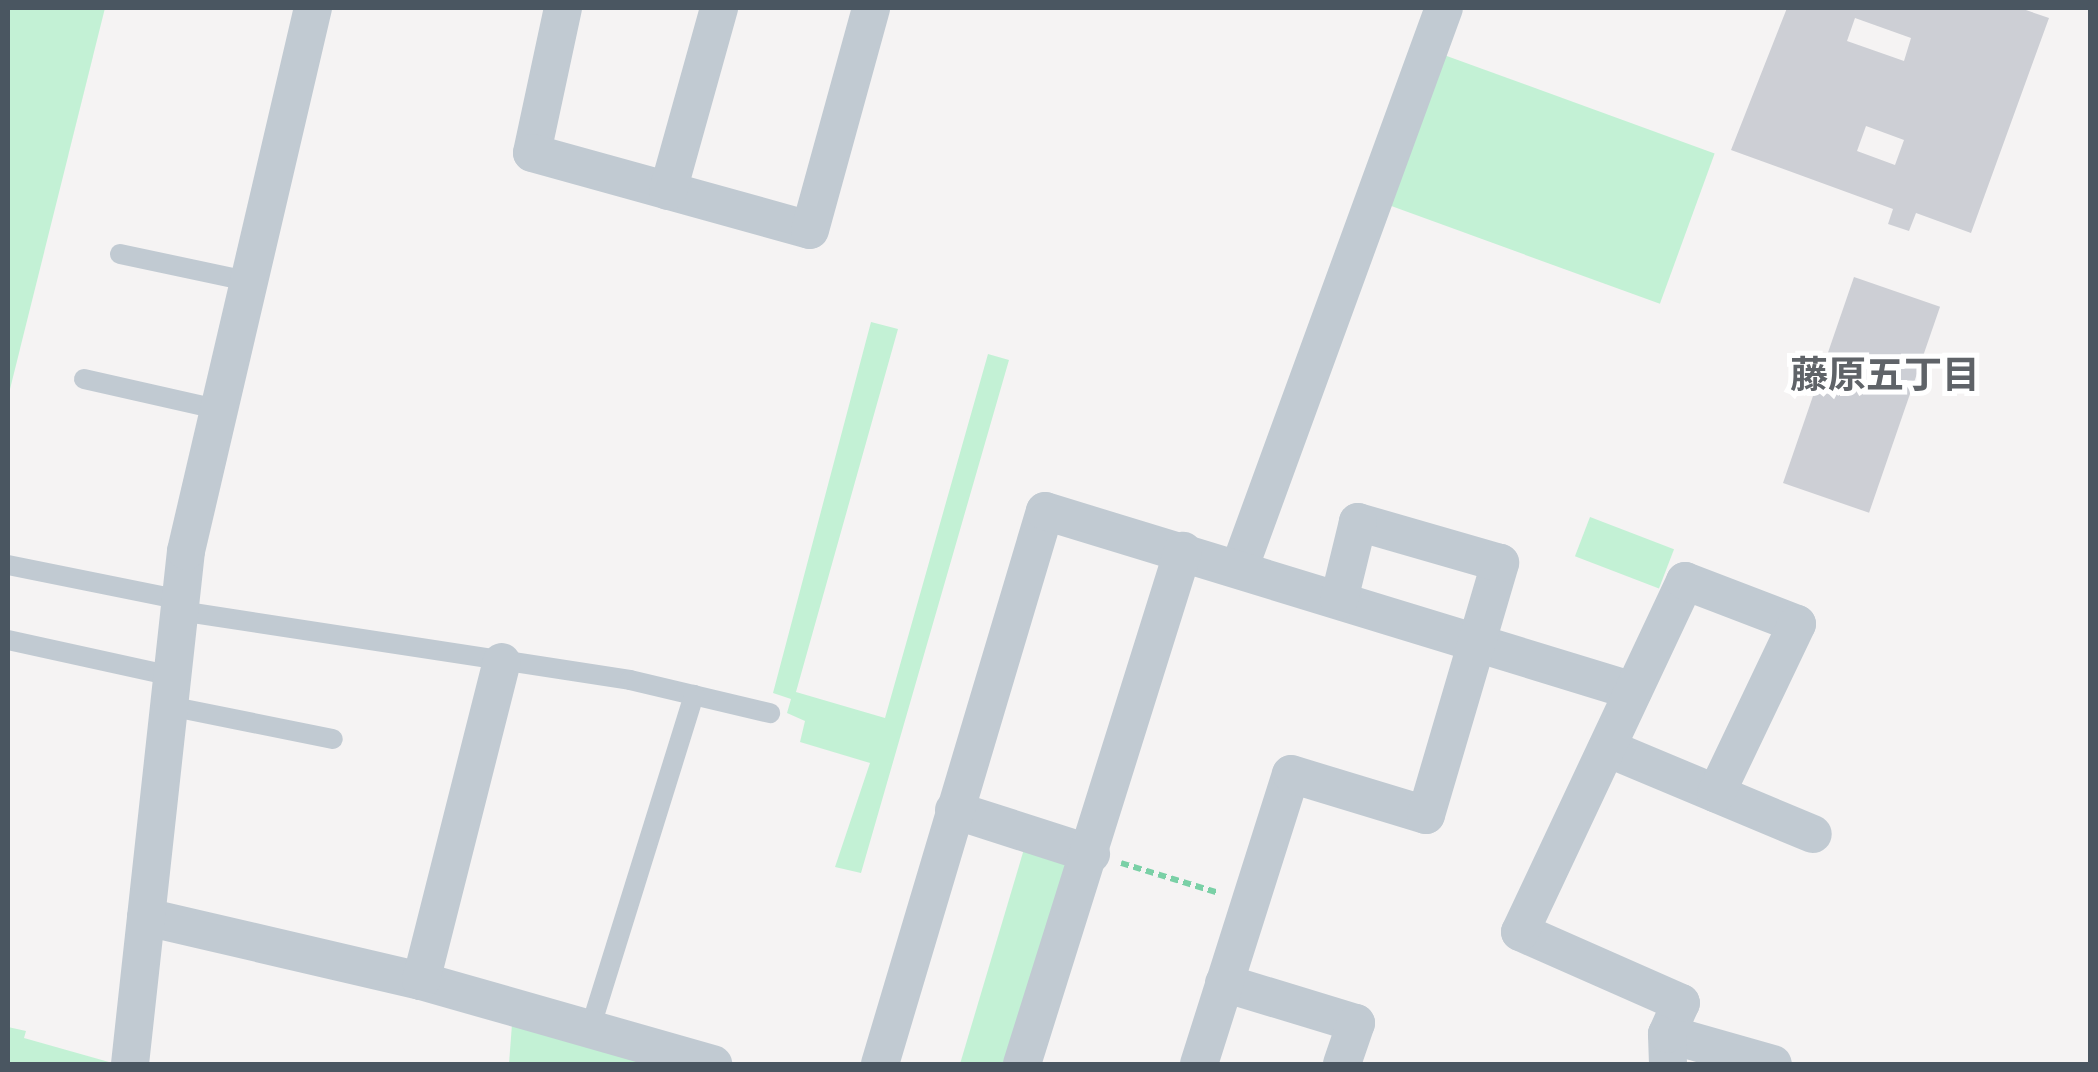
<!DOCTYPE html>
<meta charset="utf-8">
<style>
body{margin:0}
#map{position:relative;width:2098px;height:1072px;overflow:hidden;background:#f5f3f3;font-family:"Nunito Sans","Noto Sans JP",sans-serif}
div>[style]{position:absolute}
.green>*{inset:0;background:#c3f1d5;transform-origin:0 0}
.building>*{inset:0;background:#cdcfd5;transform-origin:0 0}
.path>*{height:6px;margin-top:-3px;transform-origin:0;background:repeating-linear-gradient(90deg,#7ad0a6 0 8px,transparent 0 13px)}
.lane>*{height:20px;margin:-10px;padding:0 10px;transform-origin:10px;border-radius:10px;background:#c1cad2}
.street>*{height:38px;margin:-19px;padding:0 19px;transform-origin:19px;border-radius:19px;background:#c1cad2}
span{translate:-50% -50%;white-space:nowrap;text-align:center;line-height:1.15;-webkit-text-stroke:10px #fff;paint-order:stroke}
.neighbourhood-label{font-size:38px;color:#5f6368;font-weight:700}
.frame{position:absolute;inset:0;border:10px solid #4a5661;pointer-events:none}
</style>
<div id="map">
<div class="green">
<i style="clip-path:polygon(8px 8px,105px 8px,8px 397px)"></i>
<i style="left:1444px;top:55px;width:288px;height:160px;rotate:20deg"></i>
<i style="clip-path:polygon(871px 322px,898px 329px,796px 692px,885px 718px,988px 354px,1009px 360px,861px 873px,835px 867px,870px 763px,800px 742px,805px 721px,787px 713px,791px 699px,773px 693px)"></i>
<i style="left:1590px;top:517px;width:90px;height:42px;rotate:21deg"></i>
<i style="clip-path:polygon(1024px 849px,1064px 863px,1068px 878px,1004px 1064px,960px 1064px)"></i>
<i style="clip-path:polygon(512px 1024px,646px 1064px,509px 1064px)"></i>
<i style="clip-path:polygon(8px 1027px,26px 1031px,24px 1038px,116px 1064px,8px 1064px)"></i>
</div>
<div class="building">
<i style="clip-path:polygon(evenodd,1787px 8px,2020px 8px,2049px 18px,1971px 233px,1916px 213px,1909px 231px,1888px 224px,1893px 209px,1731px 150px,1787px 8px,1855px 18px,1911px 38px,1904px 61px,1847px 41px,1855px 18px,1787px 8px,1866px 126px,1904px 140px,1895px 165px,1857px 151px,1866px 126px)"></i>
<i style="left:1854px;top:277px;width:91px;height:218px;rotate:19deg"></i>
</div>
<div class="path">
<i style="left:1121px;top:863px;width:102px;rotate:17deg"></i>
</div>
<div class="lane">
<i style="left:120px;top:254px;width:130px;rotate:12deg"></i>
<i style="left:84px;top:379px;width:136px;rotate:12.7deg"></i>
<i style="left:8px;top:565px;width:177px;rotate:11.4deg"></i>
<i style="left:180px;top:611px;width:455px;rotate:8.7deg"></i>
<i style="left:630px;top:680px;width:144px;rotate:13.3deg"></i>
<i style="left:8px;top:640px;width:168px;rotate:12.4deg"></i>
<i style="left:169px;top:706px;width:167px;rotate:11.4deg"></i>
<i style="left:590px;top:1029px;width:350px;rotate:-72.7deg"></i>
</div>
<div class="street">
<i style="left:563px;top:8px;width:148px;rotate:102.1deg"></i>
<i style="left:532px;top:153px;width:288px;rotate:15.5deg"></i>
<i style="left:810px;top:230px;width:230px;rotate:-74.6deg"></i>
<i style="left:668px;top:191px;width:190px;rotate:-74.4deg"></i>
<i style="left:1239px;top:569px;width:597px;rotate:-69.93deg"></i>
<i style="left:1607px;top:748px;width:223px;rotate:22.7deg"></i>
<i style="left:954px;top:810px;width:144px;rotate:17.8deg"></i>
<i style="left:146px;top:917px;width:282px;rotate:13.1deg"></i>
<i style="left:421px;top:981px;width:304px;rotate:15.9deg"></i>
<i style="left:421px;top:981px;width:329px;rotate:-75.8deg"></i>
<i style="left:1224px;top:983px;width:138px;rotate:16.9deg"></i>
<i style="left:1356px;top:1023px;width:43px;rotate:108.9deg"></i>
<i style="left:1667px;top:1034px;width:110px;rotate:15.8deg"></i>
<i style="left:130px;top:1064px;width:516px;rotate:-83.77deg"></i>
<i style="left:186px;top:551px;width:558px;rotate:-76.84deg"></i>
<i style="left:880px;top:1064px;width:577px;rotate:-73.39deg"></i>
<i style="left:1045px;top:511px;width:615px;rotate:17.02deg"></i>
<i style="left:1022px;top:1064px;width:538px;rotate:-72.58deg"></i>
<i style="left:1199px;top:1064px;width:304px;rotate:-72.4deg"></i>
<i style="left:1291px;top:774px;width:141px;rotate:16.9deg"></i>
<i style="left:1426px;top:815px;width:263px;rotate:-73.6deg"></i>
<i style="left:1500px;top:563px;width:148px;rotate:-163.9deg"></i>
<i style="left:1358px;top:522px;width:80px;rotate:103.7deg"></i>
<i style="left:1668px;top:1064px;width:30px;rotate:-92deg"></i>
<i style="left:1667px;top:1034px;width:34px;rotate:-66deg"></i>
<i style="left:1681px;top:1003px;width:176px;rotate:-156.2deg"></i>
<i style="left:1520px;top:932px;width:388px;rotate:-64.8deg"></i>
<i style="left:1685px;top:581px;width:120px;rotate:21deg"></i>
<i style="left:1797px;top:624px;width:188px;rotate:115.5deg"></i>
</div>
<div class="neighbourhood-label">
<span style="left:1885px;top:376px">藤原五丁目</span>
</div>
<div class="frame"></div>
</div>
